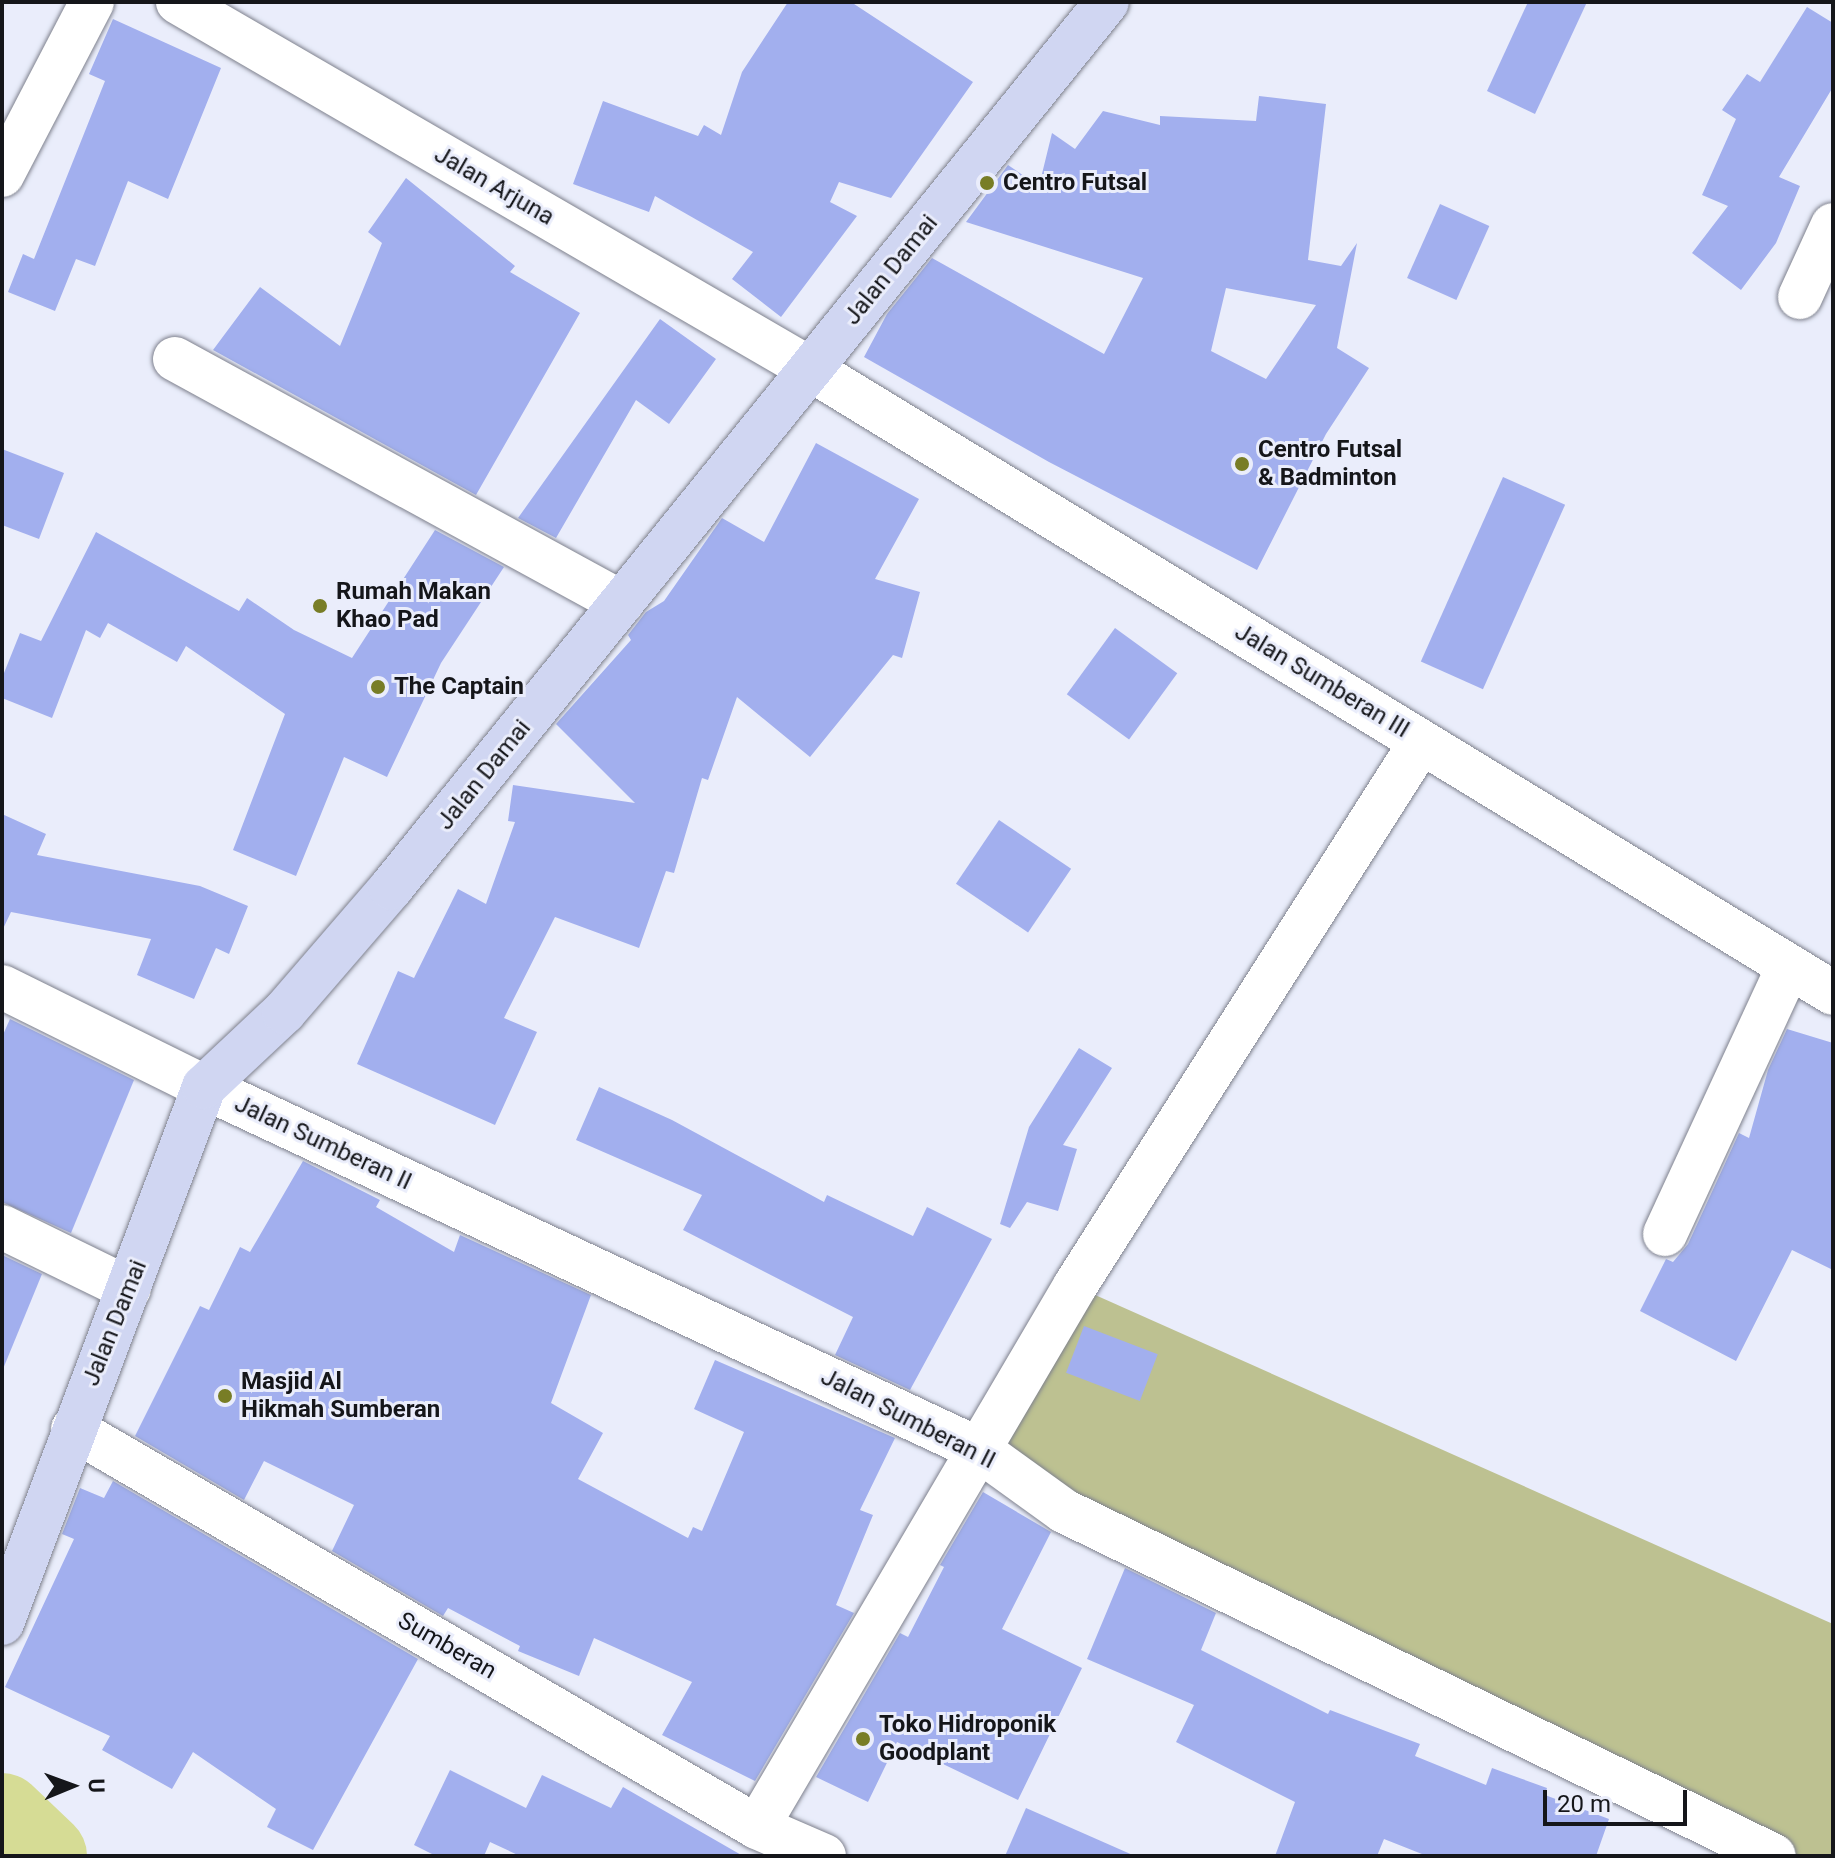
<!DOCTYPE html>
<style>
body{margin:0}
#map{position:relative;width:1835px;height:1858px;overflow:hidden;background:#eaedfb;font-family:Roboto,sans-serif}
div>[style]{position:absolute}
.green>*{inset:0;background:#bdc191}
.river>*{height:86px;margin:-43px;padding:0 43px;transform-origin:43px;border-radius:43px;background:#d6dc95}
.building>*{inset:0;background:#a2afee;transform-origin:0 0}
.roads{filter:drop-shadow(0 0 2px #7e818d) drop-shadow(0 0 2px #7e818d)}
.minor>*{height:44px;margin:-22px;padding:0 22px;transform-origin:22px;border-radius:22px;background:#fff}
.major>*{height:44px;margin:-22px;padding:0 22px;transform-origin:22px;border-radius:22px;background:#d0d6f2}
.dots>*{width:22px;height:22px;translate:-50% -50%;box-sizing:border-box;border:4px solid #eaedfb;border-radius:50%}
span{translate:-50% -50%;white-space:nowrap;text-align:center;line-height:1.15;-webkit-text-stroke:6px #eaedfb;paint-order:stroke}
.poi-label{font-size:24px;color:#15161a;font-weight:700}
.left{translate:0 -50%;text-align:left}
.street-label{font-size:24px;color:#15161a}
.frame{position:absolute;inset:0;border:4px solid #15161a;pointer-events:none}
.north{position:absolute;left:32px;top:1746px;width:80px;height:80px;-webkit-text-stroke:6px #eaedfb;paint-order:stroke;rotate:89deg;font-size:22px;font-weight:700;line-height:32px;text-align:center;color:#15161a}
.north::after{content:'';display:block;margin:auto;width:28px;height:36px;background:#15161a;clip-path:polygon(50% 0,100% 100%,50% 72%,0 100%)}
.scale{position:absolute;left:1543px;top:1790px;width:144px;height:36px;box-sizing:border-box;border:4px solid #15161a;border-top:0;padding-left:10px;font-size:24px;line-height:28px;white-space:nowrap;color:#15161a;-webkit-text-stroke:6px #eaedfb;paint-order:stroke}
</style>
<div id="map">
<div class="green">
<i style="clip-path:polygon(1075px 1286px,1833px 1624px,1833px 1856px,1777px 1856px,978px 1449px)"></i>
</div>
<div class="river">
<i style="left:2px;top:1816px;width:58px;rotate:43.6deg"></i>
</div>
<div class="building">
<i style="clip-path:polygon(788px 2px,851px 2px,973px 82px,891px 198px,839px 182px,830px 202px,857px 216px,781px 317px,732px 279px,753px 252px,655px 196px,649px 212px,573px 184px,603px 101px,698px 136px,704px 125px,721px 135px,742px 72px)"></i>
<i style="clip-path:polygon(1528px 2px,1587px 2px,1535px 114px,1487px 91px)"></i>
<i style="clip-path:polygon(1807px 7px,1833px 23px,1833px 87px,1779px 177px,1800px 186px,1776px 243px,1741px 290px,1692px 253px,1728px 206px,1702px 195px,1736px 119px,1722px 110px,1747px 74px,1760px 82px)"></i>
<i style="clip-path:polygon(113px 19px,221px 68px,168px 199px,128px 181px,95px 266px,76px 259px,55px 311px,8px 292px,23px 254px,34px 259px,105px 81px,89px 74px)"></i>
<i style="clip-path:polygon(evenodd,1259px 96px,1326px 104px,1308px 260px,1341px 266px,1357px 243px,1337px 348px,1369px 368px,1326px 434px,1257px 570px,1049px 462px,864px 357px,887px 314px,932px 258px,1104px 354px,1143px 278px,966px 222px,1008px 165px,1039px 186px,1052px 133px,1075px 149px,1103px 111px,1160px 125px,1160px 116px,1256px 121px,1259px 96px,1226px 288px,1316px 305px,1266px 379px,1211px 351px,1226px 288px)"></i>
<i style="clip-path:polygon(406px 178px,515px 266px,510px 272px,580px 313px,476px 495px,213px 350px,260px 287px,340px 346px,382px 243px,368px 232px)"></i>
<i style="left:1440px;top:204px;width:54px;height:81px;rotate:24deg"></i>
<i style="clip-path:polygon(660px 319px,716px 359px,669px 424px,636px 400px,556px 538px,518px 518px)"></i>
<i style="clip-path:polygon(816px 443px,919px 499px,875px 579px,920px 592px,902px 658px,893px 655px,810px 757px,737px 697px,708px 780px,702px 778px,674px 873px,666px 871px,639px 948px,555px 917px,504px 1018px,537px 1032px,495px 1125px,357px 1064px,398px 971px,414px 978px,458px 889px,486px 904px,515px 822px,508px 821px,513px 785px,635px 803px,556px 724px,631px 640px,628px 635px,646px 612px,664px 601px,722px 518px,764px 542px)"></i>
<i style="clip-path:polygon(2px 449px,64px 473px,39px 539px,2px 525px)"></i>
<i style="left:1503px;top:477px;width:68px;height:202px;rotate:24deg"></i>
<i style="clip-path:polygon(435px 530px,504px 567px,441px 663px,387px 777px,344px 757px,296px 876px,233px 850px,285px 714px,186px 646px,177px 662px,108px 623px,100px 638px,86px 630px,52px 718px,2px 698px,2px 678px,20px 633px,41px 641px,96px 532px,239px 611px,247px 598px,294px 630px,352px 658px)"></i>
<i style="left:1115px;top:628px;width:77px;height:82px;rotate:36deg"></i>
<i style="clip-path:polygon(2px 814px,46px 834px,37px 855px,200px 886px,248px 906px,229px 954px,216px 948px,194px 999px,137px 975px,151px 939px,11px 912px,2px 931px)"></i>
<i style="left:999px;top:820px;width:87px;height:77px;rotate:34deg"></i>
<i style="clip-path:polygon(10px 1019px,134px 1080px,71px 1233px,2px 1202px,2px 1037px)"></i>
<i style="clip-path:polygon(1787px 1029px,1833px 1043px,1833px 1270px,1792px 1250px,1736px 1361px,1640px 1311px,1666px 1259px,1673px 1262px,1688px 1244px,1739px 1133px,1749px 1138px,1768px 1070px)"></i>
<i style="clip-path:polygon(1079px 1048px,1112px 1068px,1063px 1145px,1077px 1149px,1058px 1211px,1027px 1202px,1010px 1228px,1000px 1224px,1029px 1127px)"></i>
<i style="clip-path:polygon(599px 1087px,672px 1120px,824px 1202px,827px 1195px,913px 1236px,927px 1207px,992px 1239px,910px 1390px,835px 1355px,853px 1317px,683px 1230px,702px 1195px,576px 1140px)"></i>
<i style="clip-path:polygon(303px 1161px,380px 1200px,376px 1207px,454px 1252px,460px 1235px,591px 1295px,551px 1403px,603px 1433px,578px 1479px,688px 1538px,693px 1527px,702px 1531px,744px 1432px,694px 1409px,715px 1360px,895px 1438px,860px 1510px,873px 1515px,836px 1605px,854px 1613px,755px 1781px,662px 1735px,692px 1682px,594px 1638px,579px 1676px,518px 1651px,520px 1646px,448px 1608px,443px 1616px,332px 1551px,354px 1505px,264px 1461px,244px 1500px,135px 1436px,200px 1306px,209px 1310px,240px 1247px,250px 1252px)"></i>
<i style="clip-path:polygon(2px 1255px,42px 1274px,3px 1369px,2px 1369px)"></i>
<i style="left:1084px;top:1326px;width:79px;height:50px;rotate:21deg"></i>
<i style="clip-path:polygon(113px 1481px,418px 1659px,313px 1850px,267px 1827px,276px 1809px,193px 1752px,172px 1789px,102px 1750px,110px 1736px,5px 1687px,74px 1539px,62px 1534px,80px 1488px,104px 1498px)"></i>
<i style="clip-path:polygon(983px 1492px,1051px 1532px,1002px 1629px,1082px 1668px,1018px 1800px,897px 1742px,868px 1802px,816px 1777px,900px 1633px,908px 1637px,944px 1567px,940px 1565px)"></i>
<i style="clip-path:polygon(1125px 1568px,1216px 1613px,1201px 1650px,1328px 1714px,1330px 1710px,1420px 1744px,1415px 1756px,1486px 1785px,1492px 1768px,1547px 1788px,1545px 1795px,1609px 1819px,1596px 1856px,1427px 1856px,1384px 1839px,1377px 1856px,1275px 1856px,1295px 1802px,1176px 1742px,1194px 1705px,1087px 1659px)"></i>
<i style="clip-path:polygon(450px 1770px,526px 1808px,542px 1775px,611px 1808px,623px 1787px,743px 1856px,520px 1856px,490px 1842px,484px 1856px,436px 1856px,414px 1845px)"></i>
<i style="clip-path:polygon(1026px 1808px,1135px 1856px,1005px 1856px)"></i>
</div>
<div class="roads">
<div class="minor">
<i style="left:178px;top:2px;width:731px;rotate:30.14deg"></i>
<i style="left:810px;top:369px;width:1198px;rotate:31.38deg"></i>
<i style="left:2px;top:175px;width:195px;rotate:-62.5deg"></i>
<i style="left:1800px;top:297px;width:79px;rotate:-65.4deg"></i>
<i style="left:175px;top:359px;width:509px;rotate:28.63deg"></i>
<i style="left:2px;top:987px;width:225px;rotate:26.3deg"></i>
<i style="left:204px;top:1087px;width:854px;rotate:25.07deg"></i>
<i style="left:978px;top:1449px;width:106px;rotate:35.8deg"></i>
<i style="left:1064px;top:1511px;width:789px;rotate:25.92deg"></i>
<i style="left:2px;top:1227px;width:141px;rotate:26deg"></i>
<i style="left:1665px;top:1234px;width:295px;rotate:-65.2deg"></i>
<i style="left:73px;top:1429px;width:791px;rotate:30.19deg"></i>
<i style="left:757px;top:1827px;width:73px;rotate:23.4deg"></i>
<i style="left:757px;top:1827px;width:628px;rotate:-59.55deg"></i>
<i style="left:1075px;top:1286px;width:645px;rotate:-57.54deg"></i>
</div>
<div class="major">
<i style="left:2px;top:1623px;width:573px;rotate:-69.35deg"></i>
<i style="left:204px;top:1087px;width:110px;rotate:-43.2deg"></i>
<i style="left:284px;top:1012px;width:164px;rotate:-49.2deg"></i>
<i style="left:391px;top:888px;width:1139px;rotate:-51.06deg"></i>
</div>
</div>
<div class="dots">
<i style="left:987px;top:183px;background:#787d26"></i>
<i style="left:1242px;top:464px;background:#787d26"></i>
<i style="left:320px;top:606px;background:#787d26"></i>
<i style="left:378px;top:687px;background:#787d26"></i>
<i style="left:225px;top:1396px;background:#787d26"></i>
<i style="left:863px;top:1739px;background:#787d26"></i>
</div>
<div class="poi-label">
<span class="left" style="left:1003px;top:183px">Centro Futsal</span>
<span class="left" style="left:1258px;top:464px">Centro Futsal<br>&amp; Badminton</span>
<span class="left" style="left:336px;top:606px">Rumah Makan<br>Khao Pad</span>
<span class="left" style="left:394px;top:687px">The Captain</span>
<span class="left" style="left:241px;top:1396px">Masjid Al<br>Hikmah Sumberan</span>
<span class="left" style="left:879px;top:1739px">Toko Hidroponik<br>Goodplant</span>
</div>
<div class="street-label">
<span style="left:494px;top:186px;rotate:30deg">Jalan Arjuna</span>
<span style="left:891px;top:270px;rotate:-51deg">Jalan Damai</span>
<span style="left:1322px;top:681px;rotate:31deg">Jalan Sumberan III</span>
<span style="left:484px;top:775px;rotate:-51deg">Jalan Damai</span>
<span style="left:323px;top:1143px;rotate:25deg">Jalan Sumberan II</span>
<span style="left:115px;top:1323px;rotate:-68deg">Jalan Damai</span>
<span style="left:908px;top:1419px;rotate:27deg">Jalan Sumberan II</span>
<span style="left:447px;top:1646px;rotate:30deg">Sumberan</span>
</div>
<div class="frame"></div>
<div class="north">U</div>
<div class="scale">20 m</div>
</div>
